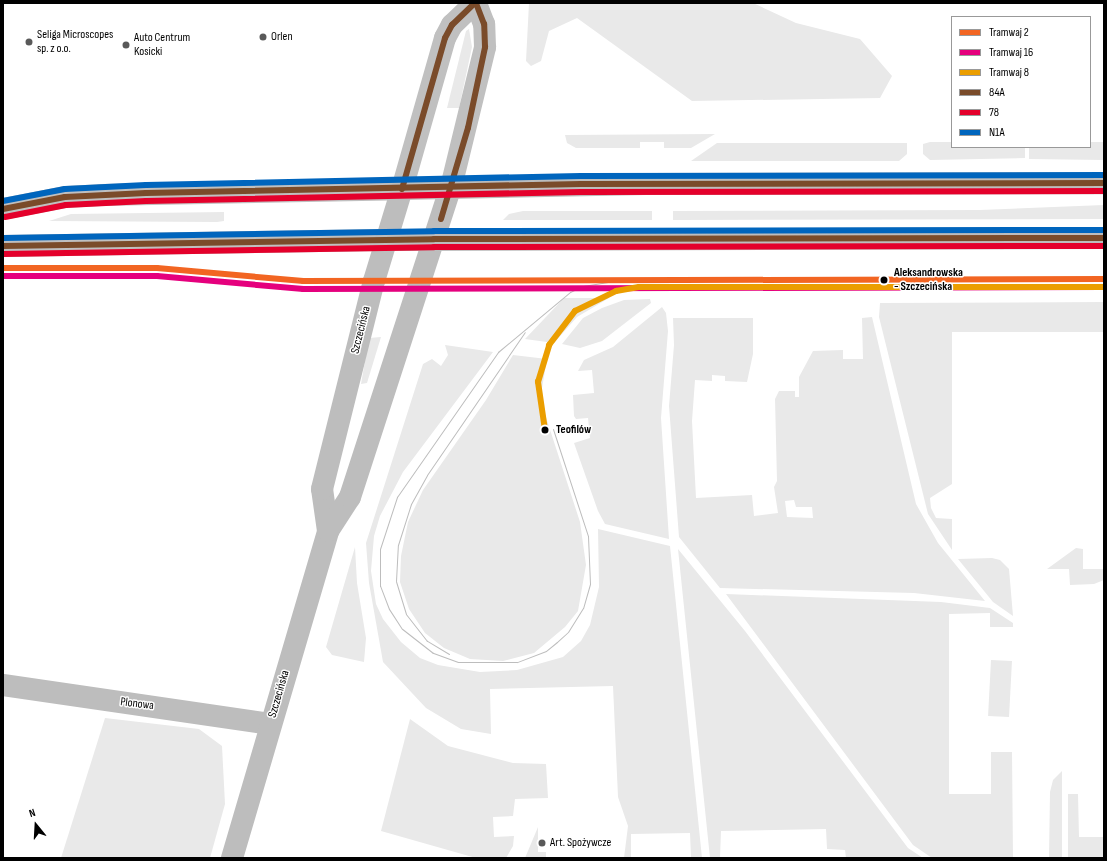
<!DOCTYPE html>
<meta charset="utf-8">
<style>
body{margin:0}
#map{position:relative;width:1107px;height:861px;overflow:hidden;background:#fff;font-family:"Sofia Sans Condensed",sans-serif}
div>[style]{position:absolute}
.green>*{inset:0;background:#e9e9e9;transform-origin:0 0}
.street>*{height:22px;margin:-11px;padding:0 11px;transform-origin:11px;border-radius:11px;background:#bdbdbd}
.secondary>*{height:22px;margin:-11px;padding:0 11px;transform-origin:11px;border-radius:11px;background:#c0c0c0}
.primary>*{height:22px;margin:-11px;padding:0 11px;transform-origin:11px;border-radius:11px;background:#bdbdbd}
.tram>*{height:1px;margin:-0.5px;padding:0 0.5px;transform-origin:0.5px;border-radius:0.5px;background:#bdbdbd}
.bus-1>*{height:6px;margin:-3px;padding:0 3px;transform-origin:3px;border-radius:3px;background:#7a4b2a}
.bus-2>*{height:6px;margin:-3px;padding:0 3px;transform-origin:3px;border-radius:3px;background:#e4002b}
.bus-3>*{height:6px;margin:-3px;padding:0 3px;transform-origin:3px;border-radius:3px;background:#0065bd}
.tram-1>*{height:6px;margin:-3px;padding:0 3px;transform-origin:3px;border-radius:3px;background:#f26522}
.tram-2>*{height:6px;margin:-3px;padding:0 3px;transform-origin:3px;border-radius:3px;background:#e5007d}
.tram-3>*{height:6px;margin:-3px;padding:0 3px;transform-origin:3px;border-radius:3px;background:#eb9e00}
.dots>*{width:11px;height:11px;translate:-50% -50%;box-sizing:border-box;border:2px solid #fff;border-radius:50%}
span{translate:-50% -50%;white-space:nowrap;text-align:center;line-height:1.15;-webkit-text-stroke:3px #fff;paint-order:stroke}
.poi-label{font-size:12px;color:#000}
.left{translate:0 -50%;text-align:left}
.stop-label{font-size:12px;color:#000;font-weight:700}
.street-label{font-size:12px;color:#000}
.frame{position:absolute;inset:0;border:4px solid #000;pointer-events:none}
.legend{position:absolute;left:951px;top:16px;width:140px;height:132px;box-sizing:border-box;background:#fff;border:1px solid #999;margin:0;padding:5px 7px;list-style:none;font-size:12px;color:#000}
.legend li{display:flex;align-items:center;gap:8px;height:20px}
.legend b{width:20px;border:1px solid #999}
.north{position:absolute;left:16px;top:805px;width:40px;height:40px;-webkit-text-stroke:3px #fff;paint-order:stroke;rotate:342deg;font-size:11px;font-weight:700;line-height:16px;text-align:center;color:#000}
.north::after{content:'';display:block;margin:auto;width:14px;height:18px;background:#000;clip-path:polygon(50% 0,100% 100%,50% 72%,0 100%)}
</style>
<div id="map">
<div class="green">
<i style="clip-path:polygon(529px 3px,753px 3px,796px 23px,860px 39px,892px 76px,880px 98px,692px 101px,577px 18px,549px 31px,541px 61px,531px 66px,526px 61px)"></i>
<i style="clip-path:polygon(469px 29px,472px 47px,459px 108px,447px 108px,466px 31px)"></i>
<i style="clip-path:polygon(715px 134px,691px 148px,664px 148px,664px 142px,640px 142px,640px 148px,576px 148px,567px 143px,565px 135px)"></i>
<i style="clip-path:polygon(930px 142px,952px 142px,952px 147px,1025px 147px,1025px 158px,930px 160px,923px 154px,923px 144px)"></i>
<i style="clip-path:polygon(1090px 142px,1104px 142px,1104px 160px,1029px 159px,1029px 147px,1090px 147px)"></i>
<i style="clip-path:polygon(717px 143px,907px 143px,907px 154px,899px 161px,691px 161px)"></i>
<i style="clip-path:polygon(1104px 205px,1104px 219px,673px 220px,673px 211px,980px 210px)"></i>
<i style="clip-path:polygon(523px 211px,652px 211px,652px 220px,503px 220px,509px 214px)"></i>
<i style="clip-path:polygon(224px 212px,224px 221px,217px 222px,49px 221px,71px 214px)"></i>
<i style="clip-path:polygon(564px 298px,609px 298px,577px 317px,554px 343px,525px 339px)"></i>
<i style="clip-path:polygon(650px 299px,651px 303px,602px 341px,580px 348px,562px 344px,583px 318px,602px 308px,624px 300px)"></i>
<i style="clip-path:polygon(1104px 302px,1104px 332px,952px 332px,952px 484px,930px 498px,931px 508px,936px 518px,952px 519px,952px 550px,928px 514px,879px 317px,880px 303px)"></i>
<i style="clip-path:polygon(662px 307px,666px 313px,668px 331px,661px 418px,669px 539px,605px 524px,598px 511px,574px 443px,590px 438px,588px 418px,576px 419px,574px 416px,573px 395px,594px 393px,592px 370px,578px 371px,584px 360px,613px 347px)"></i>
<i style="clip-path:polygon(evenodd,872px 317px,916px 504px,938px 543px,985px 601px,914px 593px,720px 588px,679px 537px,669px 406px,674px 345px,673px 318px,753px 318px,753px 354px,747px 382px,725px 381px,725px 376px,712px 375px,712px 381px,695px 380px,692px 421px,696px 498px,752px 495px,754px 516px,778px 513px,774px 487px,777px 481px,775px 399px,779px 391px,795px 391px,795px 397px,799px 397px,799px 377px,813px 351px,843px 350px,843px 359px,863px 359px,862px 318px,872px 317px,794px 500px,796px 507px,812px 507px,813px 518px,787px 517px,785px 501px,794px 500px)"></i>
<i style="clip-path:polygon(381px 337px,367px 383px,361px 384px,369px 338px)"></i>
<i style="clip-path:polygon(445px 345px,493px 352px,403px 472px,380px 516px,374px 536px,371px 571px,376px 604px,383px 619px,401px 642px,420px 658px,438px 665px,480px 672px,517px 670px,563px 657px,581px 641px,590px 625px,599px 587px,598px 529px,670px 546px,702px 858px,691px 858px,690px 833px,631px 834px,631px 858px,624px 858px,628px 826px,618px 797px,613px 686px,490px 689px,491px 734px,461px 729px,426px 708px,383px 662px,369px 583px,366px 543px,423px 364px,432px 359px,441px 366px,448px 355px)"></i>
<i style="clip-path:polygon(513px 355px,547px 359px,542px 388px,543px 408px,580px 522px,586px 565px,578px 611px,565px 627px,534px 653px,503px 661px,470px 659px,444px 648px,425px 633px,409px 609px,400px 582px,401px 556px,408px 522px,423px 490px,486px 400px)"></i>
<i style="clip-path:polygon(355px 547px,357px 583px,366px 638px,364px 662px,332px 655px,326px 647px)"></i>
<i style="clip-path:polygon(1076px 548px,1083px 549px,1083px 569px,1104px 569px,1104px 580px,1094px 584px,1070px 585px,1069px 569px,1047px 569px)"></i>
<i style="clip-path:polygon(678px 549px,745px 631px,908px 848px,923px 858px,846px 858px,845px 850px,827px 849px,826px 829px,721px 831px,720px 858px,710px 858px)"></i>
<i style="clip-path:polygon(992px 558px,1000px 560px,1009px 569px,1013px 616px,993px 602px,958px 559px)"></i>
<i style="clip-path:polygon(726px 594px,941px 602px,990px 608px,1013px 623px,1013px 627px,990px 627px,990px 613px,949px 614px,949px 794px,991px 794px,991px 752px,1012px 752px,1013px 858px,932px 858px,913px 845px)"></i>
<i style="left:991px;top:660px;width:21px;height:56px;rotate:3deg"></i>
<i style="clip-path:polygon(105px 718px,199px 729px,222px 746px,225px 804px,210px 858px,61px 858px)"></i>
<i style="clip-path:polygon(410px 719px,448px 746px,513px 763px,546px 764px,548px 798px,515px 799px,513px 816px,493px 817px,494px 837px,514px 836px,513px 846px,506px 858px,476px 858px,381px 831px)"></i>
<i style="clip-path:polygon(1062px 771px,1062px 858px,1049px 858px,1050px 792px,1053px 780px)"></i>
<i style="clip-path:polygon(1068px 794px,1078px 794px,1079px 837px,1104px 837px,1104px 858px,1068px 858px)"></i>
<i style="clip-path:polygon(538px 827px,538px 852px,546px 852px,546px 858px,525px 858px)"></i>
</div>
<div class="street">
<i style="left:3px;top:685px;width:270px;rotate:8.3deg"></i>
</div>
<div class="secondary">
<i style="left:451px;top:187px;width:144px;rotate:-76.3deg"></i>
<i style="left:485px;top:47px;width:23px;rotate:-92deg"></i>
<i style="left:484px;top:24px;width:22px;rotate:-111deg"></i>
<i style="left:3px;top:209px;width:63px;rotate:-11deg"></i>
<i style="left:65px;top:197px;width:36px;rotate:-3deg"></i>
<i style="left:101px;top:195px;width:301px;rotate:-1.1deg"></i>
<i style="left:402px;top:189px;width:157px;rotate:-74.1deg"></i>
<i style="left:445px;top:38px;width:15px;rotate:-62deg"></i>
<i style="left:452px;top:25px;width:32px;rotate:-44deg"></i>
<i style="left:3px;top:246px;width:383px;rotate:-0.9deg"></i>
</div>
<div class="primary">
<i style="left:386px;top:240px;width:718px;rotate:-0.16deg"></i>
<i style="left:328px;top:531px;width:42px;rotate:-98.1deg"></i>
<i style="left:322px;top:489px;width:214px;rotate:-76deg"></i>
<i style="left:374px;top:281px;width:96px;rotate:-73.1deg"></i>
<i style="left:402px;top:189px;width:244px;rotate:-1.2deg"></i>
<i style="left:646px;top:184px;width:458px;rotate:-0.1deg"></i>
<i style="left:232px;top:858px;width:341px;rotate:-73.6deg"></i>
<i style="left:328px;top:531px;width:40px;rotate:-57.1deg"></i>
<i style="left:350px;top:497px;width:326px;rotate:-72deg"></i>
</div>
<div class="tram">
<i style="left:553px;top:429px;width:113px;rotate:71.9deg"></i>
<i style="left:588px;top:536px;width:48px;rotate:87.6deg"></i>
<i style="left:590px;top:584px;width:25px;rotate:106deg"></i>
<i style="left:583px;top:608px;width:28px;rotate:122deg"></i>
<i style="left:568px;top:632px;width:15px;rotate:138deg"></i>
<i style="left:557px;top:642px;width:14px;rotate:141deg"></i>
<i style="left:546px;top:651px;width:31px;rotate:159deg"></i>
<i style="left:517px;top:662px;width:59px;rotate:180deg"></i>
<i style="left:458px;top:662px;width:27px;rotate:-160deg"></i>
<i style="left:433px;top:653px;width:39px;rotate:-142deg"></i>
<i style="left:402px;top:629px;width:24px;rotate:-123deg"></i>
<i style="left:389px;top:609px;width:25px;rotate:-111deg"></i>
<i style="left:380px;top:586px;width:37px;rotate:-90deg"></i>
<i style="left:380px;top:549px;width:55px;rotate:-71.9deg"></i>
<i style="left:397px;top:497px;width:177px;rotate:-55.1deg"></i>
<i style="left:498px;top:352px;width:94px;rotate:-39.8deg"></i>
<i style="left:570px;top:292px;width:14px;rotate:-25deg"></i>
<i style="left:583px;top:286px;width:36px;rotate:-9deg"></i>
<i style="left:449px;top:654px;width:26px;rotate:-149deg"></i>
<i style="left:427px;top:641px;width:34px;rotate:-128deg"></i>
<i style="left:406px;top:614px;width:34px;rotate:-107deg"></i>
<i style="left:396px;top:581px;width:36px;rotate:-87deg"></i>
<i style="left:398px;top:545px;width:43px;rotate:-72.4deg"></i>
<i style="left:411px;top:504px;width:33px;rotate:-61deg"></i>
<i style="left:427px;top:475px;width:173px;rotate:-55.6deg"></i>
</div>
<div class="bus-1">
<i style="left:402px;top:189px;width:157px;rotate:-74.1deg"></i>
<i style="left:445px;top:38px;width:15px;rotate:-62deg"></i>
<i style="left:452px;top:25px;width:32px;rotate:-44deg"></i>
<i style="left:3px;top:209px;width:63px;rotate:-11deg"></i>
<i style="left:65px;top:197px;width:81px;rotate:-2.8deg"></i>
<i style="left:146px;top:193px;width:435px;rotate:-1.2deg"></i>
<i style="left:581px;top:184px;width:523px;rotate:-0.11deg"></i>
<i style="left:441px;top:219px;width:95px;rotate:-73.5deg"></i>
<i style="left:468px;top:128px;width:83px;rotate:-78.1deg"></i>
<i style="left:485px;top:47px;width:23px;rotate:-92deg"></i>
<i style="left:484px;top:24px;width:22px;rotate:-111deg"></i>
<i style="left:3px;top:246px;width:431px;rotate:-0.9deg"></i>
<i style="left:434px;top:239px;width:670px;rotate:-0.09deg"></i>
</div>
<div class="bus-2">
<i style="left:5px;top:217px;width:62px;rotate:-11.1deg"></i>
<i style="left:66px;top:205px;width:80px;rotate:-2.9deg"></i>
<i style="left:146px;top:201px;width:435px;rotate:-1.2deg"></i>
<i style="left:581px;top:192px;width:523px;rotate:-0.11deg"></i>
<i style="left:3px;top:254px;width:431px;rotate:-0.9deg"></i>
<i style="left:434px;top:247px;width:670px;rotate:-0.09deg"></i>
</div>
<div class="bus-3">
<i style="left:3px;top:201px;width:63px;rotate:-11deg"></i>
<i style="left:65px;top:189px;width:81px;rotate:-2.8deg"></i>
<i style="left:146px;top:185px;width:435px;rotate:-1.2deg"></i>
<i style="left:581px;top:176px;width:523px;rotate:-0.11deg"></i>
<i style="left:3px;top:238px;width:431px;rotate:-0.9deg"></i>
<i style="left:434px;top:231px;width:670px;rotate:-0.09deg"></i>
</div>
<div class="tram-1">
<i style="left:3px;top:268px;width:154px"></i>
<i style="left:157px;top:268px;width:147px;rotate:5.1deg"></i>
<i style="left:303px;top:281px;width:801px;rotate:-0.14deg"></i>
</div>
<div class="tram-2">
<i style="left:3px;top:276px;width:154px"></i>
<i style="left:157px;top:276px;width:147px;rotate:5.1deg"></i>
<i style="left:303px;top:289px;width:801px;rotate:-0.14deg"></i>
</div>
<div class="tram-3">
<i style="left:545px;top:430px;width:49px;rotate:-98.3deg"></i>
<i style="left:538px;top:382px;width:39px;rotate:-73deg"></i>
<i style="left:549px;top:345px;width:43px;rotate:-52.6deg"></i>
<i style="left:575px;top:311px;width:46px;rotate:-26deg"></i>
<i style="left:616px;top:291px;width:23px;rotate:-10deg"></i>
<i style="left:639px;top:287px;width:465px"></i>
</div>
<div class="dots">
<i style="left:263px;top:37px;background:#595959"></i>
<i style="left:29px;top:42px;background:#595959"></i>
<i style="left:126px;top:45px;background:#595959"></i>
<i style="left:884px;top:280px;background:#000"></i>
<i style="left:545px;top:430px;background:#000"></i>
<i style="left:542px;top:843px;background:#595959"></i>
</div>
<div class="poi-label">
<span class="left" style="left:37px;top:42px">Seliga Microscopes<br>sp. z o.o.</span>
<span class="left" style="left:271px;top:37px">Orlen</span>
<span class="left" style="left:134px;top:45px">Auto Centrum<br>Kosicki</span>
<span class="left" style="left:550px;top:843px">Art. Spożywcze</span>
</div>
<div class="stop-label">
<span class="left" style="left:894px;top:280px">Aleksandrowska<br>- Szczecińska</span>
<span class="left" style="left:556px;top:430px">Teofilów</span>
</div>
<div class="street-label">
<span style="left:361px;top:330px;rotate:-76deg">Szczecińska</span>
<span style="left:279px;top:694px;rotate:-74deg">Szczecińska</span>
<span style="left:137px;top:704px;rotate:7deg">Plonowa</span>
</div>
<div class="frame"></div>
<ul class="legend">
<li><b style="height:5px;background:#f26522"></b>Tramwaj 2</li>
<li><b style="height:5px;background:#e5007d"></b>Tramwaj 16</li>
<li><b style="height:5px;background:#eb9e00"></b>Tramwaj 8</li>
<li><b style="height:5px;background:#7a4b2a"></b>84A</li>
<li><b style="height:5px;background:#e4002b"></b>78</li>
<li><b style="height:5px;background:#0065bd"></b>N1A</li>
</ul>
<div class="north">N</div>
</div>
